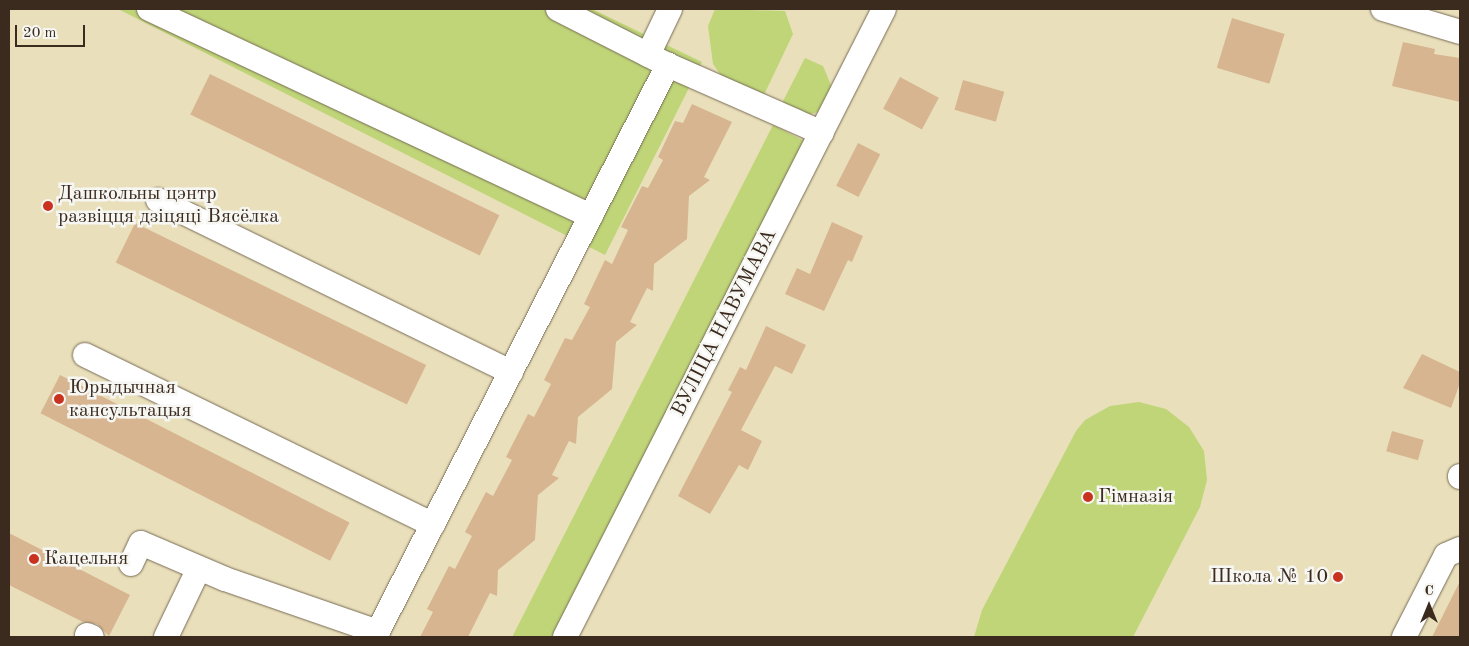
<!DOCTYPE html>
<meta charset="utf-8">
<style>
body{margin:0}
#map{position:relative;width:1469px;height:646px;overflow:hidden;background:#e9e0bb;font-family:"Old Standard TT",serif}
div>[style]{position:absolute}
.green>*{inset:0;background:#bfd578;transform-origin:0 0}
.building>*{inset:0;background:#d7b591;transform-origin:0 0}
.roads{filter:drop-shadow(0 0 1px #786a55) drop-shadow(0 0 1px #786a55)}
.minor>*{height:24px;margin:-12px;padding:0 12px;transform-origin:12px;border-radius:12px;background:#fff}
.dots>*{width:14px;height:14px;translate:-50% -50%;box-sizing:border-box;border:2px solid #f6f6f2;border-radius:50%}
span{translate:-50% -50%;white-space:nowrap;text-align:center;line-height:1.15;-webkit-text-stroke:5px #f6f6f2;paint-order:stroke}
.poi-label{font-size:20px;color:#3b2a1e}
.left{translate:0 -50%;text-align:left}
.right{translate:-100% -50%;text-align:right}
.street-label{font-size:20px;color:#3b2a1e}
.frame{position:absolute;inset:0;border:10px solid #3b2a1e;pointer-events:none}
.north{position:absolute;left:1404px;top:581px;width:50px;height:50px;-webkit-text-stroke:4px #f6f6f2;paint-order:stroke;rotate:0deg;font-size:14px;font-weight:700;line-height:20px;text-align:center;color:#3b2a1e}
.north::after{content:'';display:block;margin:auto;width:18px;height:22px;background:#3b2a1e;clip-path:polygon(50% 0,100% 100%,50% 72%,0 100%)}
.scale{position:absolute;left:15px;top:25px;width:70px;height:22px;box-sizing:border-box;border:2px solid #3b2a1e;border-top:0;padding-left:6px;font-size:15px;line-height:18px;white-space:nowrap;color:#3b2a1e;-webkit-text-stroke:4px #f6f6f2;paint-order:stroke}
</style>
<div id="map">
<div class="green">
<i style="clip-path:polygon(118px 9px,592px 9px,702px 62px,605px 255px)"></i>
<i style="clip-path:polygon(715px 9px,785px 11px,793px 34px,763px 97px,722px 77px,713px 64px,708px 26px)"></i>
<i style="clip-path:polygon(805px 58px,823px 66px,833px 90px,818px 112px,804px 116px,781px 105px)"></i>
<i style="left:773px;top:125px;width:35px;height:573px;rotate:27deg"></i>
<i style="clip-path:polygon(1139px 402px,1166px 409px,1189px 427px,1204px 451px,1207px 480px,1200px 507px,1133px 637px,974px 637px,982px 610px,1076px 431px,1085px 420px,1110px 406px)"></i>
</div>
<div class="building">
<i style="left:1232px;top:18px;width:55px;height:52px;rotate:17deg"></i>
<i style="clip-path:polygon(1403px 42px,1435px 49px,1434px 54px,1460px 58px,1460px 102px,1392px 86px)"></i>
<i style="left:210px;top:74px;width:322px;height:45px;rotate:26deg"></i>
<i style="left:900px;top:77px;width:44px;height:36px;rotate:28deg"></i>
<i style="left:963px;top:80px;width:43px;height:31px;rotate:16deg"></i>
<i style="clip-path:polygon(692px 104px,732px 122px,704px 177px,710px 180px,689px 196px,687px 239px,654px 264px,653px 291px,647px 288px,630px 322px,637px 325px,616px 342px,612px 389px,578px 417px,576px 444px,569px 441px,552px 475px,559px 478px,538px 495px,535px 540px,498px 570px,497px 596px,490px 593px,468px 637px,420px 637px,433px 612px,427px 609px,449px 566px,455px 569px,472px 536px,465px 532px,486px 492px,493px 496px,512px 460px,506px 457px,528px 414px,534px 417px,551px 384px,544px 380px,565px 338px,572px 340px,590px 307px,584px 304px,605px 260px,612px 264px,628px 230px,621px 227px,642px 186px,648px 188px,663px 160px,658px 157px,675px 121px,683px 123px)"></i>
<i style="left:858px;top:143px;width:25px;height:48px;rotate:27deg"></i>
<i style="clip-path:polygon(832px 222px,863px 236px,852px 262px,848px 260px,824px 311px,785px 294px,797px 268px,810px 274px)"></i>
<i style="left:135px;top:223px;width:324px;height:44px;rotate:26deg"></i>
<i style="clip-path:polygon(766px 326px,806px 345px,792px 374px,775px 366px,741px 430px,762px 441px,748px 470px,739px 465px,710px 514px,678px 496px,732px 392px,728px 390px,740px 367px,746px 370px)"></i>
<i style="clip-path:polygon(1422px 354px,1460px 372px,1460px 383px,1451px 408px,1403px 388px)"></i>
<i style="left:60px;top:375px;width:325px;height:43px;rotate:27deg"></i>
<i style="left:1392px;top:431px;width:33px;height:21px;rotate:16deg"></i>
<i style="clip-path:polygon(9px 533px,130px 595px,109px 636px,97px 624px,83px 622px,9px 585px)"></i>
<i style="clip-path:polygon(1460px 581px,1460px 637px,1432px 637px)"></i>
</div>
<div class="roads">
<div class="minor">
<i style="left:149px;top:9px;width:488px;rotate:25.1deg"></i>
<i style="left:558px;top:9px;width:123px;rotate:27deg"></i>
<i style="left:1383px;top:9px;width:80px;rotate:16.6deg"></i>
<i style="left:648px;top:55px;width:51px;rotate:-64.4deg"></i>
<i style="left:158px;top:200px;width:393px;rotate:26deg"></i>
<i style="left:85px;top:355px;width:387px;rotate:26deg"></i>
<i style="left:1460px;top:477px;width:1px;rotate:-90deg"></i>
<i style="left:131px;top:564px;width:23px;rotate:-65deg"></i>
<i style="left:141px;top:543px;width:91px;rotate:23.2deg"></i>
<i style="left:225px;top:579px;width:162px;rotate:19.1deg"></i>
<i style="left:87px;top:635px;width:5px;rotate:22deg"></i>
<i style="left:166px;top:637px;width:76px;rotate:-64.4deg"></i>
<i style="left:375px;top:637px;width:643px;rotate:-62.88deg"></i>
<i style="left:668px;top:65px;width:168px;rotate:23.8deg"></i>
<i style="left:565px;top:637px;width:704px;rotate:-63.07deg"></i>
<i style="left:1404px;top:637px;width:92px;rotate:-62.9deg"></i>
<i style="left:1446px;top:555px;width:15px;rotate:-23deg"></i>
</div>
</div>
<div class="dots">
<i style="left:48px;top:206px;background:#c8321e"></i>
<i style="left:59px;top:399px;background:#c8321e"></i>
<i style="left:1088px;top:497px;background:#c8321e"></i>
<i style="left:34px;top:559px;background:#c8321e"></i>
<i style="left:1338px;top:577px;background:#c8321e"></i>
</div>
<div class="poi-label">
<span class="left" style="left:58px;top:206px">Дашкольны цэнтр<br>развіцця дзіцяці Вясёлка</span>
<span class="left" style="left:69px;top:400px">Юрыдычная<br>кансультацыя</span>
<span class="left" style="left:1098px;top:497px">Гімназія</span>
<span class="left" style="left:44px;top:559px">Кацельня</span>
<span class="right" style="left:1328px;top:577px">Школа № 10</span>
</div>
<div class="street-label">
<span style="left:725px;top:323px;rotate:-63deg">ВУЛІЦА НАВУМАВА</span>
</div>
<div class="frame"></div>
<div class="north">С</div>
<div class="scale">20 m</div>
</div>
